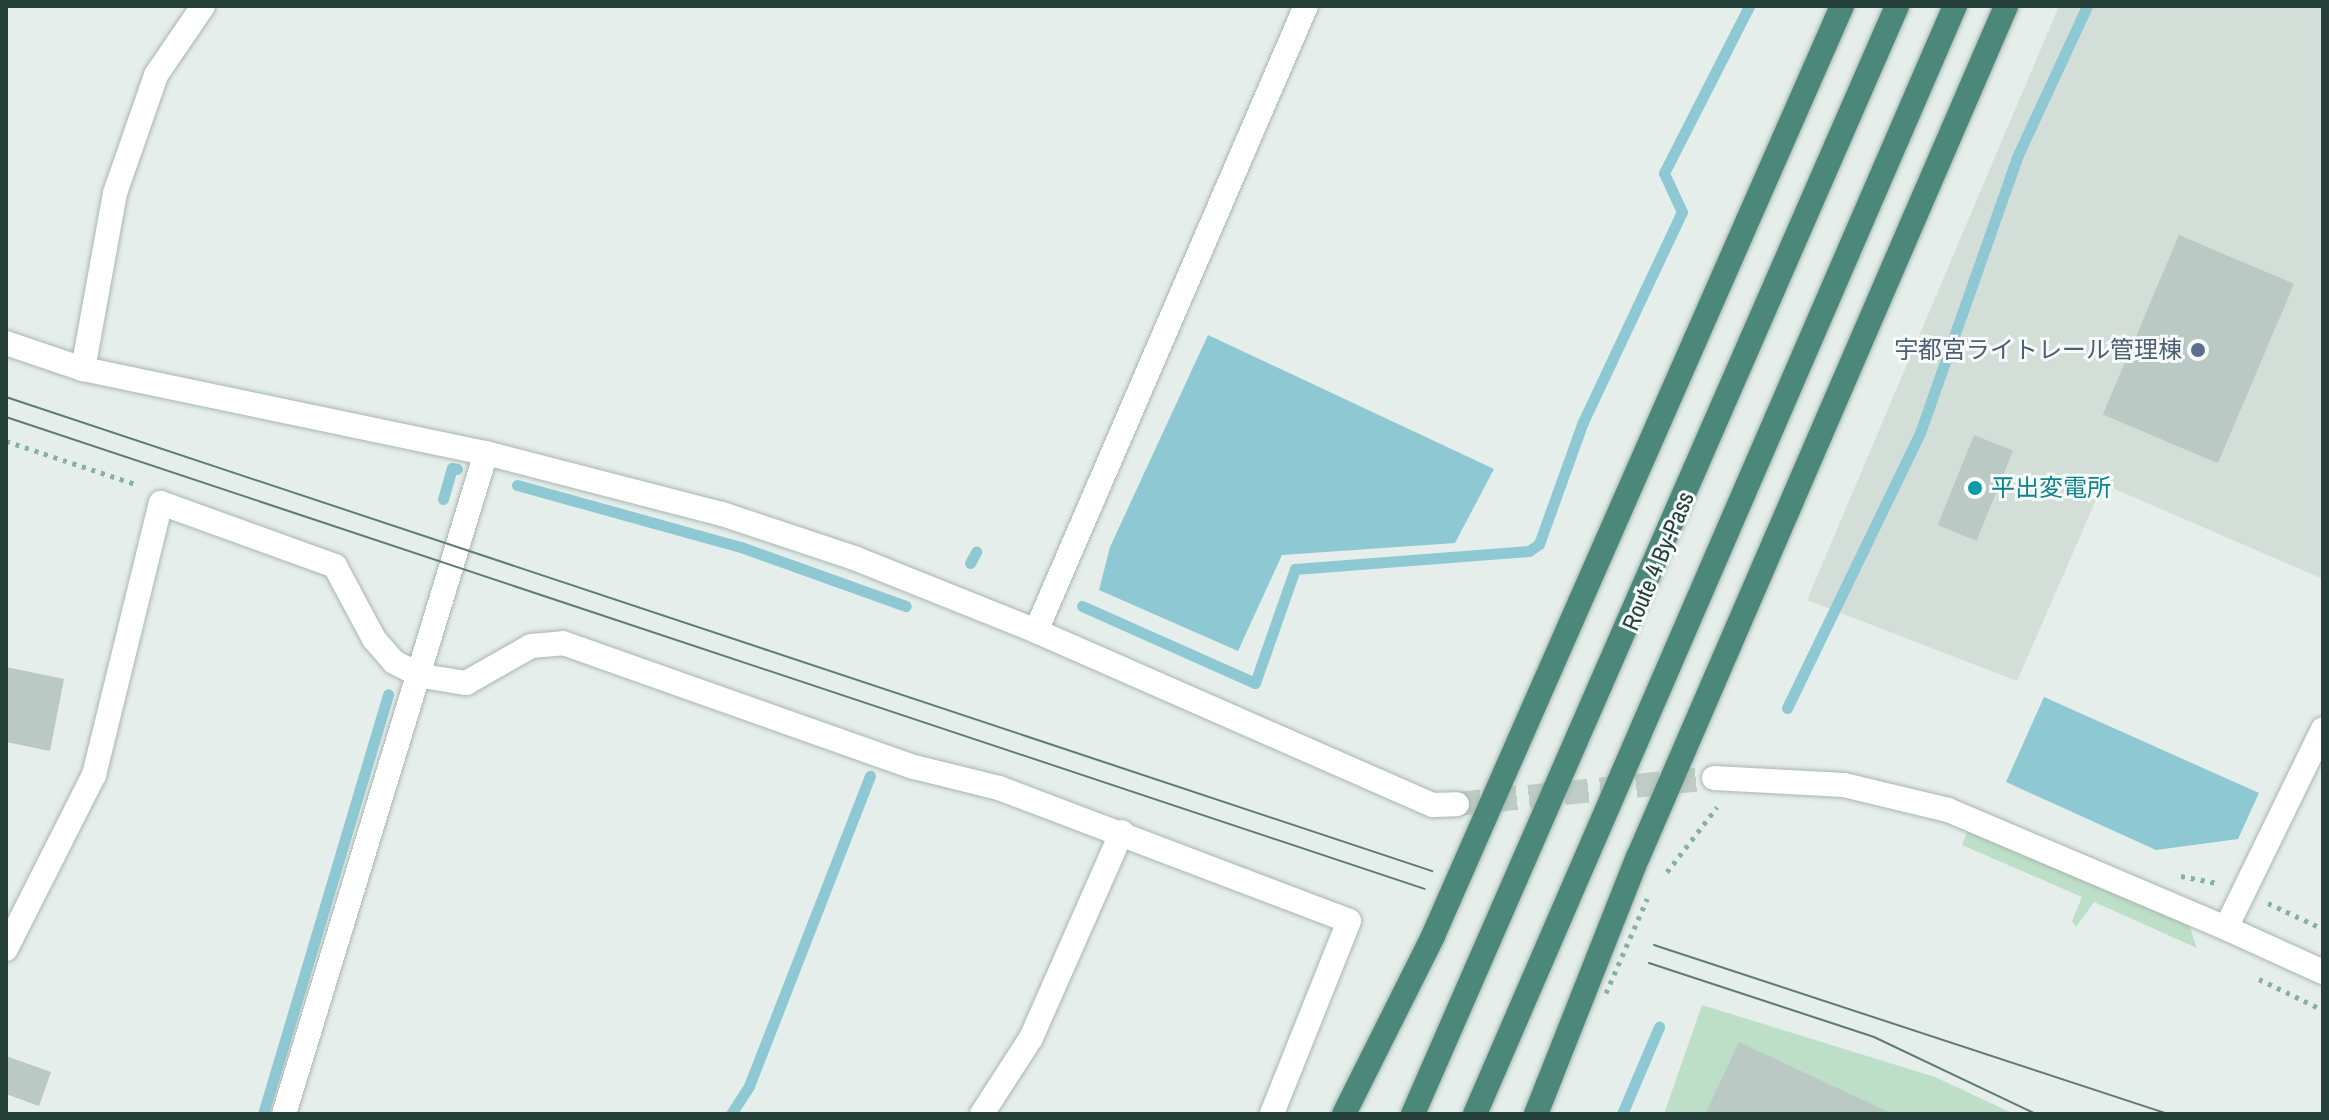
<!DOCTYPE html>
<meta charset="utf-8">
<style>
body{margin:0}
#map{position:relative;width:2329px;height:1120px;overflow:hidden;background:#e5eeea;font-family:"Archivo Narrow","Noto Sans JP",sans-serif}
div>[style]{position:absolute}
.built>*{inset:0;background:#d3ded9}
.green>*{inset:0;background:#bedfc7}
.water>*{inset:0;background:#8ec8d2}
.stream>*{height:11px;margin:-5.5px;padding:0 5.5px;transform-origin:5.5px;border-radius:5.5px;background:#8ec8d2}
.building>*{inset:0;background:#bac9c3;transform-origin:0 0}
.minor-tunnel>*{height:24px;margin-top:-12px;transform-origin:0;background:repeating-linear-gradient(90deg,#becbc6 0 24px,transparent 0 36px)}
.path>*{height:5px;margin-top:-2.5px;transform-origin:0;background:repeating-linear-gradient(90deg,#85b1a3 0 4px,transparent 0 10px)}
.roads{filter:drop-shadow(0 0 2px #a7b6b1) drop-shadow(0 0 2px #a7b6b1)}
.minor>*{height:24px;margin:-12px;padding:0 12px;transform-origin:12px;border-radius:12px;background:#fff}
.tertiary>*{height:24px;margin:-12px;padding:0 12px;transform-origin:12px;border-radius:12px;background:#fff}
.trunk>*{height:24px;margin:-12px;padding:0 12px;transform-origin:12px;border-radius:12px;background:#4c887a}
.tram>*{height:2px;margin:-1px;padding:0 1px;transform-origin:1px;border-radius:1px;background:#5f7b73}
.path-bridge>*{height:5px;margin-top:-2.5px;transform-origin:0;background:repeating-linear-gradient(90deg,#85b1a3 0 4px,transparent 0 10px)}
.dots>*{width:22px;height:22px;translate:-50% -50%;box-sizing:border-box;border:4px solid #f6faf8;border-radius:50%}
span{translate:-50% -50%;white-space:nowrap;text-align:center;line-height:1.15;-webkit-text-stroke:6px #f6faf8;paint-order:stroke}
.service-label{font-size:24px;color:#4e5e75}
.right{translate:-100% -50%;text-align:right}
.culture-label{font-size:24px;color:#0d838f}
.left{translate:0 -50%;text-align:left}
.street-label{font-size:24px;color:#244038}
.frame{position:absolute;inset:0;border:8px solid #244038;pointer-events:none}
</style>
<div id="map">
<div class="built">
<i style="clip-path:polygon(2059px 6px,2323px 6px,2323px 579px,2103px 484px,2017px 681px,1807px 600px)"></i>
</div>
<div class="green">
<i style="clip-path:polygon(1969px 828px,2188px 922px,2197px 948px,2094px 902px,2076px 927px,2072px 921px,2082px 897px,1962px 845px)"></i>
<i style="clip-path:polygon(1702px 1005px,1935px 1077px,2014px 1114px,1664px 1114px)"></i>
</div>
<div class="water">
<i style="clip-path:polygon(1208px 335px,1494px 469px,1455px 543px,1282px 555px,1238px 651px,1099px 590px,1110px 547px)"></i>
<i style="clip-path:polygon(2044px 697px,2259px 793px,2238px 839px,2156px 850px,2006px 782px)"></i>
</div>
<div class="stream">
<i style="left:517px;top:485px;width:232px;rotate:15.5deg"></i>
<i style="left:741px;top:547px;width:175px;rotate:19.7deg"></i>
<i style="left:443px;top:499px;width:32px;rotate:-74deg"></i>
<i style="left:452px;top:468px;width:5px;rotate:11deg"></i>
<i style="left:970px;top:563px;width:13px;rotate:-61deg"></i>
<i style="left:1082px;top:606px;width:189px;rotate:24deg"></i>
<i style="left:1255px;top:683px;width:121px;rotate:-70.7deg"></i>
<i style="left:1295px;top:569px;width:235px;rotate:-4.4deg"></i>
<i style="left:1529px;top:551px;width:12px;rotate:-35deg"></i>
<i style="left:1539px;top:544px;width:130px;rotate:-70.2deg"></i>
<i style="left:1583px;top:422px;width:232px;rotate:-64.8deg"></i>
<i style="left:1682px;top:212px;width:43px;rotate:-114.8deg"></i>
<i style="left:1664px;top:173px;width:187px;rotate:-63deg"></i>
<i style="left:1787px;top:708px;width:305px;rotate:-64.2deg"></i>
<i style="left:1920px;top:433px;width:293px;rotate:-70.6deg"></i>
<i style="left:2017px;top:157px;width:166px;rotate:-65.1deg"></i>
<i style="left:263px;top:1114px;width:438px;rotate:-73.4deg"></i>
<i style="left:731px;top:1114px;width:33px;rotate:-57deg"></i>
<i style="left:749px;top:1086px;width:333px;rotate:-68.7deg"></i>
<i style="left:1622px;top:1114px;width:95px;rotate:-67deg"></i>
</div>
<div class="building">
<i style="left:2179px;top:235px;width:125px;height:195px;rotate:23deg"></i>
<i style="left:1974px;top:435px;width:42px;height:97px;rotate:22deg"></i>
<i style="clip-path:polygon(6px 667px,64px 679px,50px 751px,6px 742px)"></i>
<i style="clip-path:polygon(1739px 1042px,1893px 1114px,1705px 1114px)"></i>
<i style="clip-path:polygon(6px 1056px,51px 1072px,39px 1106px,6px 1094px)"></i>
</div>
<div class="minor-tunnel">
<i style="left:1457px;top:804px;width:258px;rotate:-5.8deg"></i>
</div>
<div class="path">
<i style="left:6px;top:441px;width:139px;rotate:18.4deg"></i>
<i style="left:1667px;top:872px;width:82px;rotate:-52.4deg"></i>
<i style="left:2181px;top:876px;width:38px;rotate:11deg"></i>
<i style="left:2268px;top:903px;width:61px;rotate:25.3deg"></i>
<i style="left:2259px;top:979px;width:71px;rotate:25.8deg"></i>
</div>
<div class="roads">
<div class="minor">
<i style="left:6px;top:343px;width:81px;rotate:18.7deg"></i>
<i style="left:83px;top:369px;width:412px;rotate:11.8deg"></i>
<i style="left:486px;top:453px;width:244px;rotate:14.5deg"></i>
<i style="left:722px;top:514px;width:142px;rotate:18.4deg"></i>
<i style="left:857px;top:559px;width:193px;rotate:21.9deg"></i>
<i style="left:1036px;top:631px;width:433px;rotate:23.7deg"></i>
<i style="left:1433px;top:805px;width:24px;rotate:-2deg"></i>
<i style="left:83px;top:369px;width:179px;rotate:-79.7deg"></i>
<i style="left:115px;top:193px;width:125px;rotate:-70.8deg"></i>
<i style="left:156px;top:75px;width:83px;rotate:-55.7deg"></i>
<i style="left:1036px;top:631px;width:681px;rotate:-66.64deg"></i>
<i style="left:1714px;top:778px;width:130px;rotate:3.1deg"></i>
<i style="left:1844px;top:785px;width:107px;rotate:13.5deg"></i>
<i style="left:1948px;top:810px;width:302px;rotate:23deg"></i>
<i style="left:2226px;top:928px;width:221px;rotate:-64deg"></i>
<i style="left:6px;top:949px;width:195px;rotate:-63.2deg"></i>
<i style="left:94px;top:775px;width:280px;rotate:-76.2deg"></i>
<i style="left:161px;top:503px;width:185px;rotate:19.9deg"></i>
<i style="left:335px;top:566px;width:83px;rotate:61.9deg"></i>
<i style="left:374px;top:639px;width:30px;rotate:49deg"></i>
<i style="left:394px;top:662px;width:31px;rotate:27deg"></i>
<i style="left:422px;top:676px;width:45px;rotate:9deg"></i>
<i style="left:466px;top:683px;width:75px;rotate:-29.6deg"></i>
<i style="left:531px;top:646px;width:32px;rotate:-5deg"></i>
<i style="left:563px;top:643px;width:372px;rotate:19.5deg"></i>
<i style="left:914px;top:767px;width:88px;rotate:13.9deg"></i>
<i style="left:999px;top:788px;width:374px;rotate:20.8deg"></i>
<i style="left:1349px;top:921px;width:208px;rotate:111.8deg"></i>
<i style="left:284px;top:1114px;width:691px;rotate:-73.01deg"></i>
<i style="left:982px;top:1114px;width:90px;rotate:-57.2deg"></i>
<i style="left:1031px;top:1038px;width:225px;rotate:-66.2deg"></i>
</div>
<div class="tertiary">
<i style="left:2226px;top:928px;width:107px;rotate:24.4deg"></i>
</div>
<div class="trunk">
<i style="left:1344px;top:1114px;width:199px;rotate:-63.4deg"></i>
<i style="left:1433px;top:936px;width:1016px;rotate:-66.26deg"></i>
<i style="left:1413px;top:1114px;width:1209px;rotate:-66.4deg"></i>
<i style="left:1475px;top:1114px;width:1208px;rotate:-66.58deg"></i>
<i style="left:1536px;top:1114px;width:277px;rotate:-68.4deg"></i>
<i style="left:1638px;top:857px;width:927px;rotate:-66.61deg"></i>
</div>
</div>
<div class="tram">
<i style="left:6px;top:397px;width:1503px;rotate:18.39deg"></i>
<i style="left:6px;top:417px;width:1495px;rotate:18.4deg"></i>
<i style="left:1654px;top:945px;width:541px;rotate:18.2deg"></i>
<i style="left:1649px;top:963px;width:237px;rotate:18.2deg"></i>
<i style="left:1874px;top:1037px;width:179px;rotate:25.4deg"></i>
</div>
<div class="path-bridge">
<i style="left:1606px;top:993px;width:103px;rotate:-66.4deg"></i>
</div>
<div class="dots">
<i style="left:2198px;top:350px;background:#5c6f8a"></i>
<i style="left:1975px;top:488px;background:#0f9aa8"></i>
</div>
<div class="service-label">
<span class="right" style="left:2182px;top:350px">宇都宮ライトレール管理棟</span>
</div>
<div class="culture-label">
<span class="left" style="left:1991px;top:488px">平出変電所</span>
</div>
<div class="street-label">
<span style="left:1658px;top:561px;rotate:-67deg">Route 4 By-Pass</span>
</div>
<div class="frame"></div>
</div>
